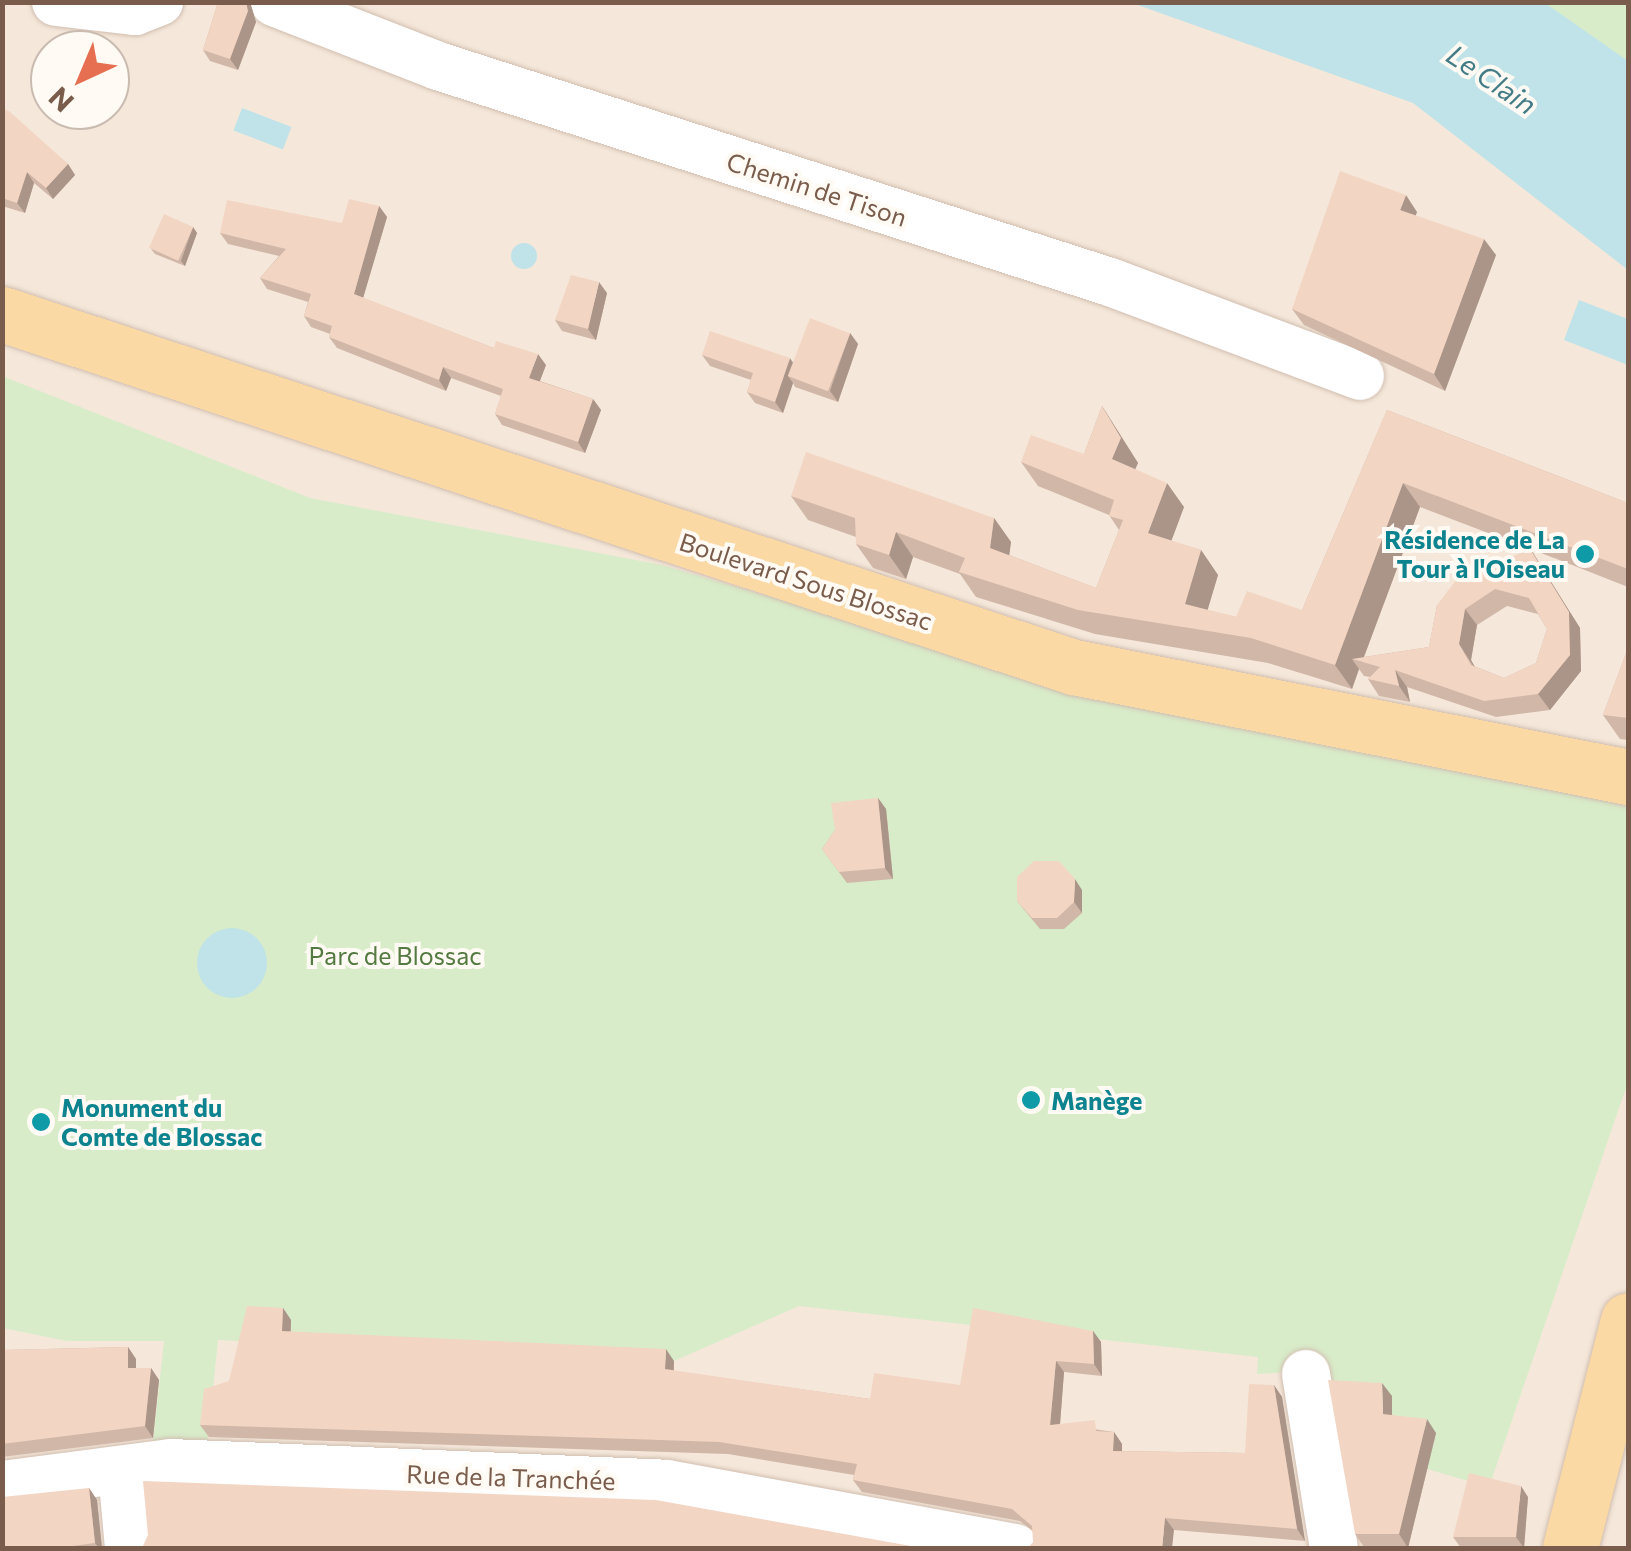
<!DOCTYPE html>
<meta charset="utf-8">
<style>
body{margin:0}
#map{position:relative;width:1631px;height:1551px;overflow:hidden;background:#fdf6ec;font-family:Commissioner,sans-serif}
div>[style]{position:absolute}
.residential>*{inset:0;background:#f5e8da}
.green>*{inset:0;background:#d8ecc9}
.water>*{inset:0;background:#bfe3e8;transform-origin:0 0}
.round{border-radius:50%}
.roads{filter:drop-shadow(0 0 2px #d1beb0) drop-shadow(0 0 2px #d1beb0)}
.minor>*{height:48px;margin:-24px;padding:0 24px;transform-origin:24px;border-radius:24px;background:#fff}
.major>*{height:55px;margin:-27.5px;padding:0 27.5px;transform-origin:27.5px;border-radius:27.5px;background:#fbd9a5}
.wall>*{inset:0;background:#d1b7a8}
.shaded-wall>*{inset:0;background:#aa9588}
.building>*{inset:0;background:#f3d5c3;transform-origin:0 0}
.dots>*{width:28px;height:28px;translate:-50% -50%;box-sizing:border-box;border:5px solid #fffaf3;border-radius:50%}
span{translate:-50% -50%;white-space:nowrap;text-align:center;line-height:1.15;-webkit-text-stroke:8px #fffaf3;paint-order:stroke}
.street-label{font-size:25px;color:#7a5c4d}
.culture-label{font-size:25px;color:#0d838f;font-weight:700}
.right{translate:-100% -50%;text-align:right}
.left{translate:0 -50%;text-align:left}
.park-label{font-size:25px;color:#537a41}
.water-label{font-size:28px;color:#437c86;font-style:italic}
.frame{position:absolute;inset:0;border:5px solid #7a5c4d;pointer-events:none}
.north{position:absolute;left:30px;top:30px;width:100px;height:100px;box-sizing:border-box;background:#fffaf3;border:2px solid #cabbb1;border-radius:50%;rotate:224deg;font-size:28px;font-weight:700;line-height:40px;text-align:center;color:#7a5c4d}
.north::after{content:'';display:block;margin:auto;width:35px;height:45px;background:#e76f51;clip-path:polygon(50% 0,100% 100%,50% 72%,0 100%)}
</style>
<div id="map">
<div class="residential">
<i style="clip-path:polygon(evenodd,3px 3px,1226px 3px,1377px 67px,1628px 232px,1628px 1548px,3px 1548px,3px 3px,50px 50px,110px 50px,110px 110px,50px 110px,50px 50px)"></i>
</div>
<div class="green">
<i style="clip-path:polygon(1545px 3px,1628px 3px,1628px 61px,1549px 9px)"></i>
<i style="clip-path:polygon(2px 376px,310px 498px,662px 565px,1076px 687px,1488px 767px,1628px 807px,1628px 1082px,1489px 1487px,1427px 1469px,1436px 1433px,1391px 1427px,1289px 1372px,1257px 1374px,1258px 1357px,799px 1306px,674px 1361px,218px 1340px,207px 1449px,152px 1450px,164px 1341px,67px 1341px,3px 1328px)"></i>
</div>
<div class="water">
<i style="clip-path:polygon(1132px 3px,1545px 3px,1628px 61px,1628px 270px,1413px 103px)"></i>
<i style="left:242px;top:108px;width:53px;height:24px;rotate:21deg"></i>
<i class="round" style="left:511px;top:243px;width:26px;height:26px"></i>
<i style="clip-path:polygon(1579px 300px,1628px 319px,1628px 365px,1564px 340px)"></i>
<i class="round" style="left:197px;top:928px;width:70px;height:70px"></i>
</div>
<div class="roads">
<div class="minor">
<i style="left:56px;top:2px;width:80px;rotate:6.5deg"></i>
<i style="left:135px;top:11px;width:26px;rotate:-21deg"></i>
<i style="left:274px;top:2px;width:176px;rotate:21.3deg"></i>
<i style="left:438px;top:66px;width:706px;rotate:17.82deg"></i>
<i style="left:1110px;top:282px;width:267px;rotate:20.6deg"></i>
<i style="left:1306px;top:1374px;width:176px;rotate:80.9deg"></i>
<i style="left:122px;top:1471px;width:77px;rotate:84.8deg"></i>
<i style="left:2px;top:1485px;width:170px;rotate:-7.4deg"></i>
<i style="left:171px;top:1463px;width:496px;rotate:2.4deg"></i>
<i style="left:667px;top:1484px;width:354px;rotate:10.4deg"></i>
</div>
<div class="major">
<i style="left:2px;top:314px;width:1129px;rotate:18.23deg"></i>
<i style="left:1074px;top:667px;width:565px;rotate:11.23deg"></i>
<i style="left:1570px;top:1548px;width:235px;rotate:-75.7deg"></i>
</div>
</div>
<div class="wall">
<i style="clip-path:polygon(218px 2px,250px 2px,256px 22px,238px 70px,210px 61px,203px 50px)"></i>
<i style="clip-path:polygon(2px 109px,68px 164px,75px 175px,53px 199px,34px 183px,25px 213px,2px 206px)"></i>
<i style="clip-path:polygon(379px 206px,387px 217px,363px 298px,494px 348px,546px 365px,540px 381px,593px 399px,601px 410px,585px 453px,502px 425px,495px 414px,501px 396px,451px 378px,446px 391px,337px 348px,329px 337px,330px 334px,311px 327px,304px 316px,308px 302px,267px 289px,260px 278px,279px 256px,228px 244px,220px 233px,342px 223px)"></i>
<i style="clip-path:polygon(1417px 212px,1415px 216px,1496px 255px,1445px 391px,1304px 325px,1292px 309px)"></i>
<i style="clip-path:polygon(193px 227px,197px 233px,185px 266px,155px 254px,151px 249px)"></i>
<i style="clip-path:polygon(607px 293px,596px 340px,562px 331px,555px 320px)"></i>
<i style="clip-path:polygon(850px 333px,858px 344px,838px 402px,795px 387px,793px 383px,783px 413px,755px 403px,747px 392px,751px 380px,710px 366px,702px 355px,793px 362px)"></i>
<i style="clip-path:polygon(evenodd,1102px 406px,1138px 463px,1135px 469px,1184px 507px,1171px 541px,1201px 550px,1218px 575px,1207px 610px,1236px 617px,1302px 610px,1387px 410px,1628px 503px,1628px 587px,1531px 549px,1580px 628px,1581px 671px,1550px 710px,1496px 717px,1407px 687px,1410px 702px,1379px 696px,1368px 679px,1370px 677px,1364px 676px,1359px 669px,1352px 689px,1268px 663px,1095px 634px,976px 597px,960px 574px,913px 557px,906px 579px,873px 568px,856px 544px,856px 537px,808px 520px,791px 496px,994px 518px,1011px 542px,1009px 555px,1096px 588px,1119px 530px,1109px 515px,1038px 486px,1021px 462px,1084px 454px,1102px 406px,1420px 507px,1530px 549px,1437px 605px,1429px 647px,1364px 657px,1420px 507px,1102px 406px,1507px 606px,1538px 614px,1547px 629px,1536px 663px,1504px 678px,1474px 666px,1471px 660px,1477px 625px,1507px 606px)"></i>
<i style="clip-path:polygon(1628px 648px,1628px 740px,1620px 739px,1603px 715px)"></i>
<i style="clip-path:polygon(878px 798px,886px 809px,893px 879px,847px 883px,822px 849px,835px 830px)"></i>
<i style="clip-path:polygon(1082px 890px,1082px 913px,1064px 929px,1040px 929px,1017px 901px)"></i>
<i style="clip-path:polygon(283px 1308px,291px 1320px,291px 1332px,674px 1361px,674px 1371px,870px 1399px,960px 1385px,1093px 1331px,1101px 1342px,1102px 1376px,1064px 1372px,1060px 1424px,1114px 1432px,1122px 1444px,1122px 1451px,1245px 1453px,1274px 1385px,1282px 1397px,1305px 1541px,1174px 1530px,1033px 1542px,1033px 1531px,1020px 1521px,862px 1492px,853px 1480px,854px 1475px,728px 1454px,209px 1437px,200px 1425px,229px 1381px)"></i>
<i style="clip-path:polygon(128px 1347px,136px 1359px,136px 1368px,151px 1368px,159px 1380px,153px 1438px,2px 1457px,2px 1350px)"></i>
<i style="clip-path:polygon(1392px 1396px,1392px 1415px,1436px 1433px,1408px 1548px,1364px 1547px,1355px 1534px)"></i>
<i style="clip-path:polygon(89px 1488px,97px 1500px,102px 1548px,2px 1548px)"></i>
<i style="clip-path:polygon(1528px 1497px,1524px 1548px,1461px 1548px,1453px 1537px)"></i>
</div>
<div class="shaded-wall">
<i style="clip-path:polygon(246px 2px,250px 2px,256px 22px,238px 70px,230px 59px)"></i>
<i style="clip-path:polygon(68px 164px,75px 175px,53px 199px,46px 188px)"></i>
<i style="clip-path:polygon(27px 172px,34px 183px,25px 213px,17px 203px)"></i>
<i style="clip-path:polygon(1406px 195px,1417px 212px,1411px 227px,1400px 210px)"></i>
<i style="clip-path:polygon(379px 206px,387px 217px,361px 305px,354px 294px)"></i>
<i style="clip-path:polygon(193px 227px,197px 233px,185px 266px,181px 261px)"></i>
<i style="clip-path:polygon(1484px 239px,1496px 255px,1445px 391px,1434px 374px)"></i>
<i style="clip-path:polygon(599px 282px,607px 293px,596px 340px,588px 329px)"></i>
<i style="clip-path:polygon(850px 333px,858px 344px,838px 402px,830px 391px)"></i>
<i style="clip-path:polygon(538px 354px,546px 365px,537px 388px,529px 378px)"></i>
<i style="clip-path:polygon(790px 358px,797px 369px,788px 376px,793px 383px,783px 413px,775px 402px)"></i>
<i style="clip-path:polygon(443px 367px,451px 378px,446px 391px,439px 380px)"></i>
<i style="clip-path:polygon(593px 399px,601px 410px,585px 453px,578px 442px)"></i>
<i style="clip-path:polygon(1102px 406px,1138px 463px,1129px 483px,1112px 459px)"></i>
<i style="clip-path:polygon(1167px 483px,1184px 507px,1165px 558px,1148px 533px)"></i>
<i style="clip-path:polygon(1403px 483px,1420px 507px,1362px 662px,1352px 659px,1359px 669px,1352px 689px,1335px 665px)"></i>
<i style="clip-path:polygon(994px 518px,1011px 542px,1007px 572px,990px 548px)"></i>
<i style="clip-path:polygon(896px 532px,913px 557px,906px 579px,889px 555px)"></i>
<i style="clip-path:polygon(1530px 549px,1580px 628px,1581px 671px,1550px 710px,1538px 694px,1570px 655px)"></i>
<i style="clip-path:polygon(1201px 550px,1218px 575px,1202px 629px,1185px 604px)"></i>
<i style="clip-path:polygon(1465px 609px,1477px 625px,1471px 660px,1483px 681px,1459px 644px)"></i>
<i style="clip-path:polygon(1395px 670px,1407px 687px,1410px 702px,1399px 686px)"></i>
<i style="clip-path:polygon(878px 798px,886px 809px,893px 879px,885px 868px)"></i>
<i style="clip-path:polygon(1075px 879px,1082px 890px,1082px 913px,1074px 902px)"></i>
<i style="clip-path:polygon(283px 1308px,291px 1320px,290px 1343px,282px 1331px)"></i>
<i style="clip-path:polygon(1093px 1331px,1101px 1342px,1102px 1376px,1094px 1364px)"></i>
<i style="clip-path:polygon(128px 1347px,136px 1359px,136px 1380px,128px 1368px)"></i>
<i style="clip-path:polygon(666px 1349px,674px 1361px,673px 1381px,665px 1369px)"></i>
<i style="clip-path:polygon(1056px 1361px,1064px 1372px,1059px 1437px,1050px 1425px)"></i>
<i style="clip-path:polygon(151px 1368px,159px 1380px,153px 1438px,145px 1426px)"></i>
<i style="clip-path:polygon(1382px 1383px,1392px 1396px,1392px 1427px,1383px 1414px)"></i>
<i style="clip-path:polygon(1274px 1385px,1282px 1397px,1305px 1541px,1297px 1529px)"></i>
<i style="clip-path:polygon(1427px 1419px,1436px 1433px,1408px 1548px,1399px 1534px)"></i>
<i style="clip-path:polygon(1114px 1432px,1122px 1444px,1122px 1463px,1113px 1451px)"></i>
<i style="clip-path:polygon(1521px 1486px,1528px 1497px,1524px 1548px,1516px 1537px)"></i>
<i style="clip-path:polygon(89px 1488px,97px 1500px,102px 1548px,99px 1548px,95px 1543px)"></i>
<i style="clip-path:polygon(1165px 1518px,1174px 1530px,1172px 1548px,1162px 1548px)"></i>
</div>
<div class="building">
<i style="clip-path:polygon(218px 2px,246px 2px,248px 11px,230px 59px,203px 50px)"></i>
<i style="clip-path:polygon(2px 109px,9px 111px,68px 164px,46px 188px,27px 172px,17px 203px,2px 198px)"></i>
<i style="clip-path:polygon(1340px 171px,1406px 195px,1400px 210px,1484px 239px,1434px 374px,1292px 309px)"></i>
<i style="clip-path:polygon(349px 199px,379px 206px,354px 294px,494px 348px,496px 341px,538px 354px,529px 378px,593px 399px,578px 442px,495px 414px,503px 389px,443px 367px,439px 380px,329px 337px,332px 326px,304px 316px,311px 294px,260px 278px,286px 249px,220px 233px,227px 200px,342px 223px)"></i>
<i style="left:164px;top:214px;width:32px;height:37px;rotate:24deg"></i>
<i style="clip-path:polygon(571px 275px,599px 282px,588px 329px,555px 320px)"></i>
<i style="left:810px;top:318px;width:43px;height:62px;rotate:21deg"></i>
<i style="clip-path:polygon(710px 331px,790px 358px,775px 402px,747px 392px,753px 373px,702px 355px)"></i>
<i style="clip-path:polygon(1102px 406px,1121px 438px,1112px 459px,1167px 483px,1148px 533px,1201px 550px,1185px 604px,1236px 617px,1247px 591px,1302px 610px,1387px 410px,1628px 503px,1628px 569px,1403px 483px,1335px 665px,1251px 638px,1078px 610px,959px 572px,965px 558px,896px 532px,889px 555px,856px 544px,855px 518px,791px 496px,806px 452px,994px 518px,990px 548px,1096px 588px,1123px 520px,1109px 516px,1114px 500px,1021px 462px,1031px 435px,1084px 454px)"></i>
<i style="clip-path:polygon(evenodd,1530px 549px,1569px 612px,1570px 655px,1538px 694px,1484px 701px,1395px 670px,1399px 686px,1368px 679px,1380px 667px,1352px 659px,1429px 647px,1437px 605px,1456px 580px,1530px 549px,1495px 589px,1529px 598px,1547px 629px,1536px 663px,1504px 678px,1471px 665px,1459px 644px,1465px 609px,1495px 589px)"></i>
<i style="clip-path:polygon(1628px 648px,1628px 718px,1603px 715px)"></i>
<i style="clip-path:polygon(878px 798px,885px 868px,839px 872px,822px 849px,835px 830px,831px 803px)"></i>
<i style="clip-path:polygon(1034px 861px,1059px 861px,1075px 879px,1074px 902px,1057px 918px,1032px 918px,1017px 901px,1017px 877px)"></i>
<i style="clip-path:polygon(247px 1306px,283px 1308px,282px 1331px,666px 1349px,665px 1369px,870px 1399px,874px 1373px,960px 1385px,973px 1308px,1093px 1331px,1094px 1364px,1056px 1361px,1050px 1425px,1095px 1420px,1096px 1431px,1114px 1432px,1113px 1451px,1245px 1453px,1249px 1384px,1274px 1385px,1297px 1529px,1165px 1518px,1162px 1548px,1028px 1548px,1033px 1542px,1032px 1526px,1012px 1509px,853px 1480px,857px 1464px,719px 1442px,200px 1425px,204px 1389px,229px 1381px)"></i>
<i style="clip-path:polygon(128px 1347px,128px 1368px,151px 1368px,145px 1426px,2px 1444px,2px 1350px)"></i>
<i style="clip-path:polygon(1328px 1380px,1382px 1383px,1383px 1414px,1427px 1419px,1399px 1534px,1355px 1534px)"></i>
<i style="clip-path:polygon(1469px 1473px,1521px 1486px,1516px 1537px,1453px 1537px)"></i>
<i style="clip-path:polygon(143px 1481px,656px 1500px,922px 1548px,531px 1548px,514px 1547px,514px 1548px,142px 1548px,148px 1535px)"></i>
<i style="clip-path:polygon(89px 1488px,95px 1543px,58px 1548px,2px 1548px,2px 1497px)"></i>
</div>
<div class="dots">
<i style="left:1585px;top:554px;background:#0f9aa8"></i>
<i style="left:1031px;top:1100px;background:#0f9aa8"></i>
<i style="left:41px;top:1122px;background:#0f9aa8"></i>
</div>
<div class="street-label">
<span style="left:817px;top:189px;rotate:18deg">Chemin de Tison</span>
<span style="left:806px;top:581px;rotate:18deg">Boulevard Sous Blossac</span>
<span style="left:511px;top:1477px;rotate:2deg">Rue de la Tranchée</span>
</div>
<div class="culture-label">
<span class="right" style="left:1565px;top:554px">Résidence de La<br>Tour à l'Oiseau</span>
<span class="left" style="left:1051px;top:1100px">Manège</span>
<span class="left" style="left:61px;top:1122px">Monument du<br>Comte de Blossac</span>
</div>
<div class="park-label">
<span style="left:395px;top:955px">Parc de Blossac</span>
</div>
<div class="water-label">
<span style="left:1492px;top:79px;rotate:34deg">Le Clain</span>
</div>
<div class="frame"></div>
<div class="north">N</div>
</div>
